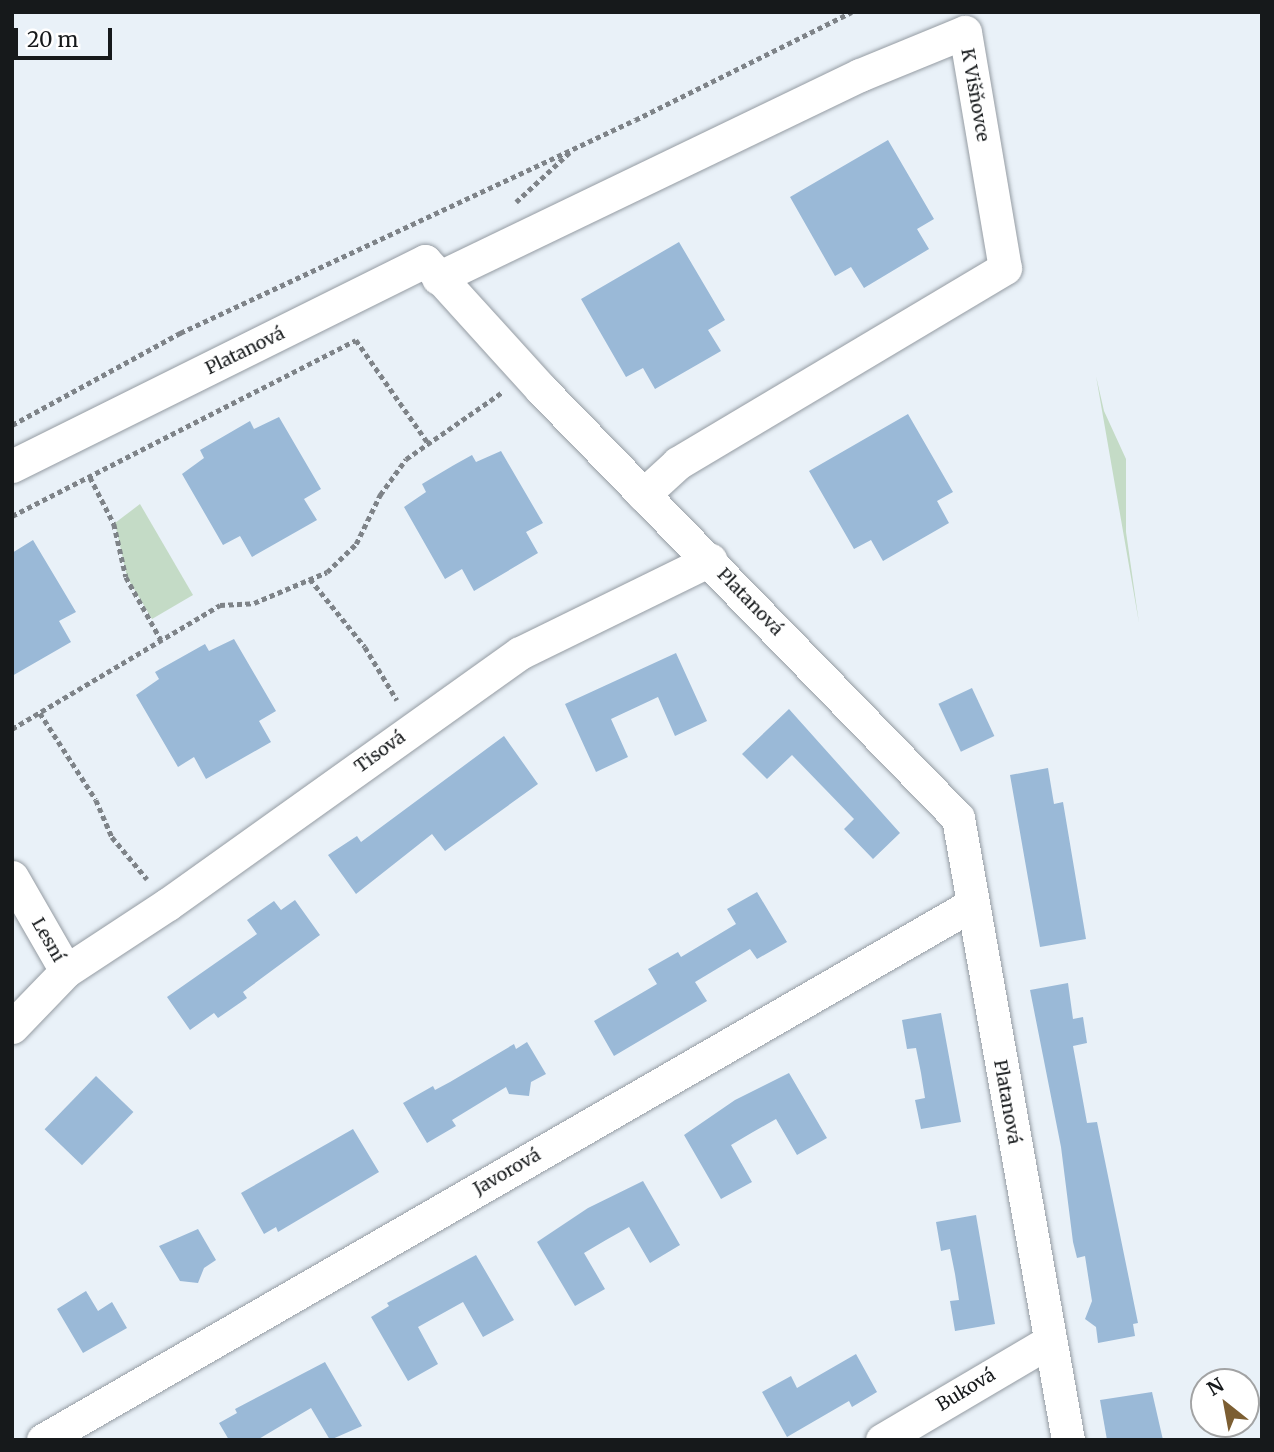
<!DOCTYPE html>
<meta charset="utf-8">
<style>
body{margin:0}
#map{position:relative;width:1274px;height:1452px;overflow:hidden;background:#e9f1f8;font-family:Merriweather,serif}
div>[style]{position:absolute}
.green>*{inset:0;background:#c4dbc6}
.building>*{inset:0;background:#9ab9d7;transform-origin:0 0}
.path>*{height:4.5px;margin-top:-2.25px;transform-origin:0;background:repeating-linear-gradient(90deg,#7e8388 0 5px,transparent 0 8.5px)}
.roads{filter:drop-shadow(0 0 2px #959ca3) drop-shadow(0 0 2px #959ca3)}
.street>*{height:33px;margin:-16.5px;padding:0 16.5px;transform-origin:16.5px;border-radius:16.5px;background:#fff}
span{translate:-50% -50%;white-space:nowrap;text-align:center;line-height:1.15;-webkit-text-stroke:7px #fff;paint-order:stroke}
.street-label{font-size:18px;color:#16191b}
.frame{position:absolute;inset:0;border:14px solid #16191b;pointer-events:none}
.north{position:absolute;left:1190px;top:1368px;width:70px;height:70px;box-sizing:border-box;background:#fff;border:2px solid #a2a3a4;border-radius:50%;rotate:329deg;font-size:19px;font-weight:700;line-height:28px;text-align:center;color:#16191b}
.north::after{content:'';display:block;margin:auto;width:24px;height:32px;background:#7c5e32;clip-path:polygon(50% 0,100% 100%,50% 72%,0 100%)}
.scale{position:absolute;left:14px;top:28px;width:98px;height:32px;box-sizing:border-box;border:4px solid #16191b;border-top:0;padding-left:9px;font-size:21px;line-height:24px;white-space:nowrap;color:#16191b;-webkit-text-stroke:5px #fff;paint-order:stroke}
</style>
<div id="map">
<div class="green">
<i style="clip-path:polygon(1096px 376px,1104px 411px,1126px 459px,1126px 532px,1139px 623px)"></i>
<i style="clip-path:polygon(140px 504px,193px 595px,152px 619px,127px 577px,115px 523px)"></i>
</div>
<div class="building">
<i style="clip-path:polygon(888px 140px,934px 219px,917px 229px,929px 249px,864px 288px,851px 267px,835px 276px,790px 197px)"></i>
<i style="clip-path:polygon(679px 242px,725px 320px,708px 330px,721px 351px,655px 389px,643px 368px,626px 377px,581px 299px)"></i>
<i style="clip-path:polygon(908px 414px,953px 492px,937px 501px,949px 523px,883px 561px,871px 540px,854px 549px,809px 471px)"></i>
<i style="clip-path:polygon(279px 417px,321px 489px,304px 499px,317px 520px,252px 557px,240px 536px,223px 545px,182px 474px,204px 458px,200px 450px,250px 421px,254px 429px)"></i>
<i style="clip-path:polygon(501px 451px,543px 523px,526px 532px,538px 553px,474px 591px,462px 569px,445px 579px,404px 507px,426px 492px,422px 484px,454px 465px,472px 455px,476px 462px)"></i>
<i style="clip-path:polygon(33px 540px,76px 612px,59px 621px,71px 642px,12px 676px,12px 553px)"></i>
<i style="clip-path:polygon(234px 639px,276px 711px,259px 721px,271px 742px,206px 779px,194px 757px,178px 767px,136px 695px,159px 679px,155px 672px,205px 644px,209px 651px)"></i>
<i style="clip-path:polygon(676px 653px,707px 721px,675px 736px,658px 697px,611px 719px,628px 757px,596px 772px,565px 704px)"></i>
<i style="left:972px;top:688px;width:53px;height:37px;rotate:65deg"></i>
<i style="clip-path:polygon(789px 709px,900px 833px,873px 859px,844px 829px,854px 819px,792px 755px,767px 779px,742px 754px)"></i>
<i style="clip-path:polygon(504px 736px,538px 784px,445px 851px,432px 834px,356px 894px,328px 855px,357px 836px,361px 842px)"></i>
<i style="clip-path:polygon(1048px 768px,1054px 804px,1063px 802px,1086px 939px,1040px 947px,1010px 775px)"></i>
<i style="clip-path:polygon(757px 892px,787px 942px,757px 959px,750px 949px,695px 982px,707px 1001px,614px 1056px,594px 1021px,657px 984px,648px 969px,678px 952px,681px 957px,736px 924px,727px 909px)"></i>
<i style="clip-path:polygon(295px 900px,320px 935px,243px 992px,247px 998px,218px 1018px,214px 1013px,190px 1030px,167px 997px,257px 934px,247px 920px,274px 901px,281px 910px)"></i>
<i style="clip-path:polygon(1068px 983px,1073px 1019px,1083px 1017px,1087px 1043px,1073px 1046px,1087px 1123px,1097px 1122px,1138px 1323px,1133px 1324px,1135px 1336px,1098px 1343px,1096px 1327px,1085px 1319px,1092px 1301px,1085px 1256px,1077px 1258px,1073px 1242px,1061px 1147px,1030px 990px)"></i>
<i style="clip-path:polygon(941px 1013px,961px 1122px,921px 1129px,915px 1100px,925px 1098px,921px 1073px,916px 1048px,907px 1049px,902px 1020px)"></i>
<i style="clip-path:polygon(527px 1042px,546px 1074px,531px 1082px,529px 1096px,509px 1094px,506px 1087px,452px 1120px,456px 1126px,427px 1143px,403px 1103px,433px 1086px,435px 1090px,450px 1082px,514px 1044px,516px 1049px)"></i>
<i style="clip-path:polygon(789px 1073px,827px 1138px,797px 1155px,776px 1119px,753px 1132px,731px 1145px,752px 1182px,721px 1199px,684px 1135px,735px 1100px)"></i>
<i style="left:96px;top:1076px;width:52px;height:74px;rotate:44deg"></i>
<i style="clip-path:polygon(353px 1129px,379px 1172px,278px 1232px,276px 1227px,264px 1234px,241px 1193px)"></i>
<i style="clip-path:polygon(643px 1181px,680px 1245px,650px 1263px,629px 1227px,606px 1240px,584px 1253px,605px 1289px,575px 1306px,537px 1242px,588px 1208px)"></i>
<i style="clip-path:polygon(976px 1215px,995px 1324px,955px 1331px,950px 1301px,959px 1300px,955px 1274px,950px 1249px,941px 1251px,936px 1222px)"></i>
<i style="clip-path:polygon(198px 1229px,216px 1260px,204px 1268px,198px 1283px,180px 1281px,159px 1246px)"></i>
<i style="clip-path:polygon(476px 1255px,514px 1320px,483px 1337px,463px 1302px,418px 1327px,438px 1364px,408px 1381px,371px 1317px,389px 1306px,387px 1303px)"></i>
<i style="clip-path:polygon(86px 1291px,98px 1311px,112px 1302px,127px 1328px,83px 1353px,57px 1309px)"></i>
<i style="clip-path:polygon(856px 1354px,877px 1392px,852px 1407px,849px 1401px,787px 1437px,762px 1392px,791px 1376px,797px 1388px)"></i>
<i style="clip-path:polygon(325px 1362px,362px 1426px,330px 1440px,311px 1408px,257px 1440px,229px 1440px,219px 1423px,237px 1413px,235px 1409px)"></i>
<i style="clip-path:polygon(1152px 1392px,1163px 1440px,1107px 1440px,1100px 1400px)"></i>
</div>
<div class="path">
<i style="left:516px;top:202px;width:75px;rotate:-42.8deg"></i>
<i style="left:12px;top:425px;width:192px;rotate:-28.7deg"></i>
<i style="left:180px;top:333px;width:502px;rotate:-25.09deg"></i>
<i style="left:635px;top:120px;width:242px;rotate:-26.5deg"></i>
<i style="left:90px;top:477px;width:53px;rotate:62.9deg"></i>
<i style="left:114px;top:524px;width:54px;rotate:77.2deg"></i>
<i style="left:126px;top:577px;width:72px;rotate:60.9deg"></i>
<i style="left:12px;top:516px;width:386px;rotate:-27.1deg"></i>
<i style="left:356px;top:340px;width:126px;rotate:55deg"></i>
<i style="left:310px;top:579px;width:87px;rotate:51deg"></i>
<i style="left:365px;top:647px;width:62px;rotate:58.9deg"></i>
<i style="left:40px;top:713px;width:103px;rotate:57.2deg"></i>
<i style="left:96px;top:800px;width:40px;rotate:66.6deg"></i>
<i style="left:112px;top:837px;width:55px;rotate:50.2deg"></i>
<i style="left:12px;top:729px;width:242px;rotate:-30.8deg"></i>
<i style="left:220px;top:605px;width:34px;rotate:-3deg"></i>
<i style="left:254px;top:603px;width:79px;rotate:-23deg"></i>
<i style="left:327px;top:572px;width:40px;rotate:-44deg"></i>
<i style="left:356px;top:544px;width:55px;rotate:-63.9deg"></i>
<i style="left:380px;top:495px;width:44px;rotate:-54.2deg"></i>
<i style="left:406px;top:459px;width:116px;rotate:-34.8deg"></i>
</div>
<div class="roads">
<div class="street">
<i style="left:438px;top:278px;width:468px;rotate:-25.7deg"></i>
<i style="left:860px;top:75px;width:113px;rotate:-22.3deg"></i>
<i style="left:965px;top:32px;width:239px;rotate:80.4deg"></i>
<i style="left:1005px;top:268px;width:381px;rotate:149.2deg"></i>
<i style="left:678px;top:463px;width:47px;rotate:137.6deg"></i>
<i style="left:12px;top:466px;width:461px;rotate:-26.4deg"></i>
<i style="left:425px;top:261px;width:173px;rotate:47.8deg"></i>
<i style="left:541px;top:389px;width:598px;rotate:45.81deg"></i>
<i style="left:958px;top:818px;width:632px;rotate:79.97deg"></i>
<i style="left:12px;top:877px;width:108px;rotate:60.1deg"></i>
<i style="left:12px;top:1027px;width:78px;rotate:-46deg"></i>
<i style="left:66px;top:971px;width:122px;rotate:-33.3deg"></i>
<i style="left:168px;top:904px;width:432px;rotate:-35.5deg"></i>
<i style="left:520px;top:653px;width:212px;rotate:-26.1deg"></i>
<i style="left:43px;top:1440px;width:1071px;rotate:-29.96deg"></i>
<i style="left:882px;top:1440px;width:195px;rotate:-30.5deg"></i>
</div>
</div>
<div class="street-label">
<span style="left:975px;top:95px;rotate:80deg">K Višňovce</span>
<span style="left:245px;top:351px;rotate:-26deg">Platanová</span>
<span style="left:750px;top:602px;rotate:46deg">Platanová</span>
<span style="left:380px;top:752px;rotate:-36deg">Tisová</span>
<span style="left:48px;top:940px;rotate:60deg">Lesní</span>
<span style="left:1007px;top:1102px;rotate:80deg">Platanová</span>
<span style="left:507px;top:1172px;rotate:-30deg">Javorová</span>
<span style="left:966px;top:1390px;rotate:-31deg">Buková</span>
</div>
<div class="frame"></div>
<div class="north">N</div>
<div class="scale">20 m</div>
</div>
